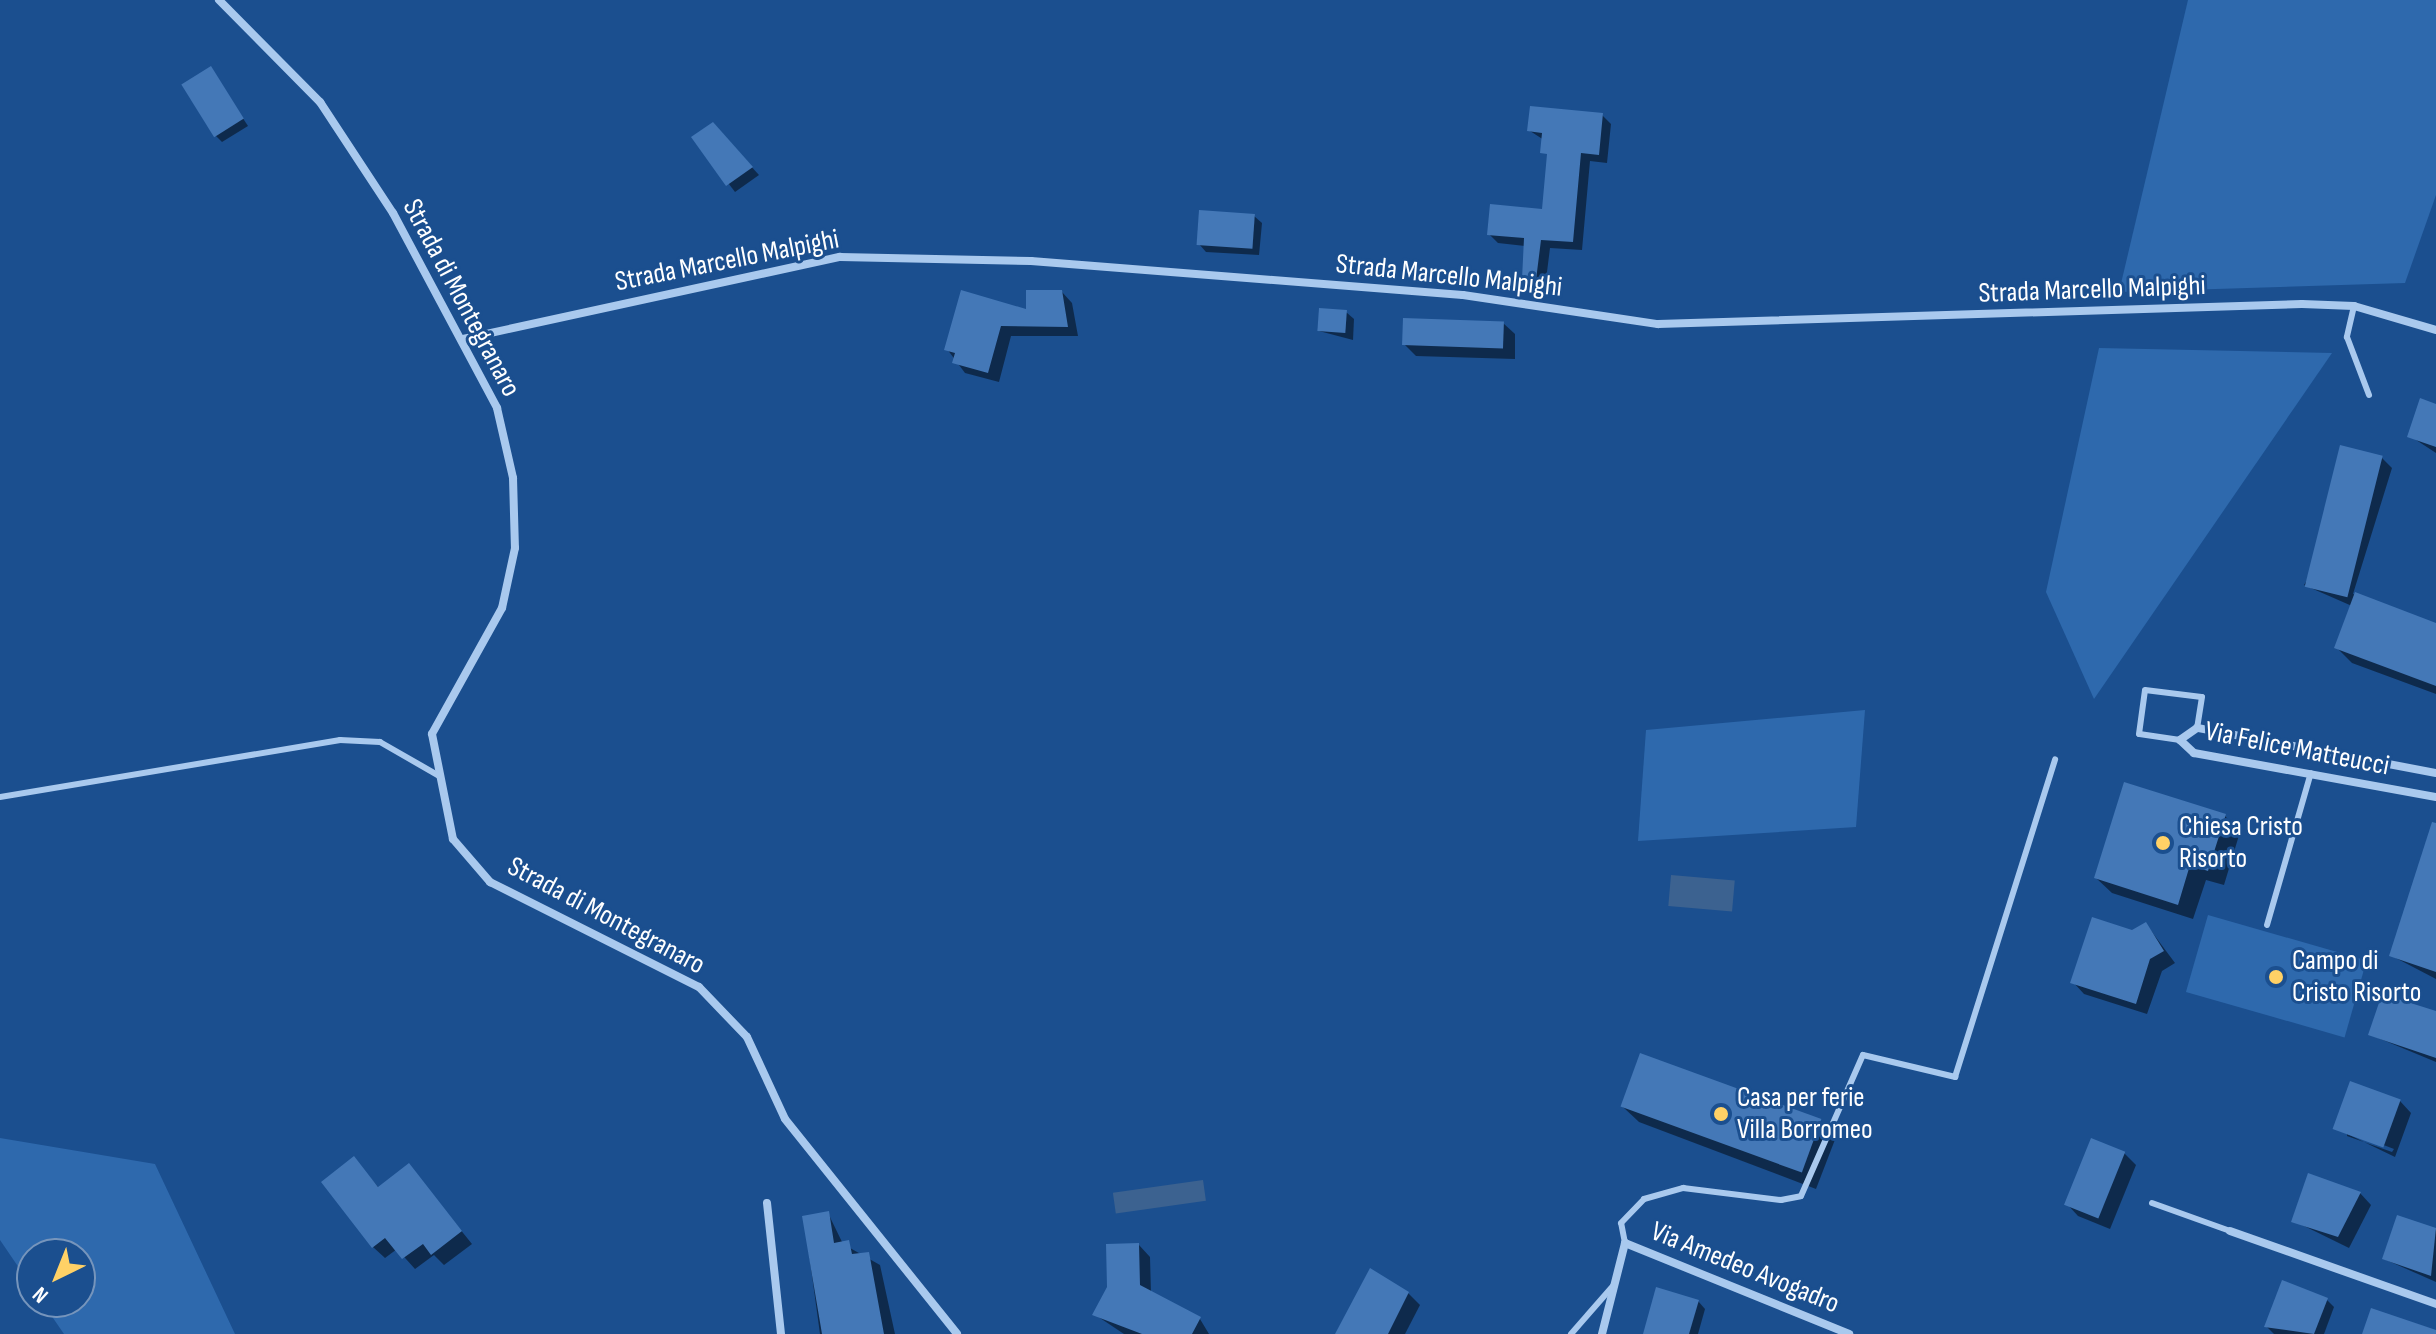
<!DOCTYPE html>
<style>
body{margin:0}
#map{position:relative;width:2436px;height:1334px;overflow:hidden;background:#1b4f8f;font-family:"Sofia Sans Condensed",sans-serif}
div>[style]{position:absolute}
.green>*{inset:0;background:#2e69ad;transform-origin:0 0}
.water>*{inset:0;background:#3c6290;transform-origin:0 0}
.shadow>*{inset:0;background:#0007}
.building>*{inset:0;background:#4478b7;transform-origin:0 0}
.lane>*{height:6px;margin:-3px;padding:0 3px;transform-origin:3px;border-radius:3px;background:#a9c9ee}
.street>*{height:8px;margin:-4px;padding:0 4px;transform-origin:4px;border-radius:4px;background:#a9c9ee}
.dots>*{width:22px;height:22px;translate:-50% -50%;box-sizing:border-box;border:4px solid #1b4f8f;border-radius:50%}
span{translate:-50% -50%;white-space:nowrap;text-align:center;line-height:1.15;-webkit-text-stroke:6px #1b4f8f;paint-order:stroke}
.street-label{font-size:28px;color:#fff}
.poi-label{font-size:28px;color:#fff}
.left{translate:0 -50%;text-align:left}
.north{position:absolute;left:16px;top:1238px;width:80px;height:80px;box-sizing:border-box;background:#1b4f8f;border:2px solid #7695bc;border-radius:50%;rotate:223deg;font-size:22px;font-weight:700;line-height:32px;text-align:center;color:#fff}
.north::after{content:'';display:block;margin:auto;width:28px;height:36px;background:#ffd166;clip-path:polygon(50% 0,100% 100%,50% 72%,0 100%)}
</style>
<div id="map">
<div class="green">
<i style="clip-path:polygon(2188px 0,2436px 0,2436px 195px,2405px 283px,2119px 292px)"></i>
<i style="clip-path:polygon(2099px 348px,2332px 353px,2094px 699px,2046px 592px)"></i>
<i style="clip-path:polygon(1865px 710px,1856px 827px,1638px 841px,1646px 730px)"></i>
<i style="left:2208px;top:915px;width:165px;height:80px;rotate:16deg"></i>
<i style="clip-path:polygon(0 1138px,155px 1164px,235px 1334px,64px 1334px,42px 1302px,80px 1302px,80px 1254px,32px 1254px,32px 1287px,0 1240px)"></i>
</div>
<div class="water">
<i style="left:1671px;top:875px;width:64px;height:31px;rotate:5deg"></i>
<i style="left:1203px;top:1180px;width:21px;height:91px;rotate:82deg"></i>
</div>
<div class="shadow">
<i style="clip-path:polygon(210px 68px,248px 126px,222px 142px,216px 136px)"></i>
<i style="clip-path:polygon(1602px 115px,1611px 124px,1607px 163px,1590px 161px,1582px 250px,1550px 248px,1545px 288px,1533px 287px,1524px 278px,1525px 246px,1498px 243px,1489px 234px,1544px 211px,1549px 159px,1544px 140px,1530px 131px)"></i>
<i style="clip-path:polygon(720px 132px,759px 175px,735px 192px,694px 138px)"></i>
<i style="clip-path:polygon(1254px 216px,1262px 223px,1259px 255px,1206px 252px,1199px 244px)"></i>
<i style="clip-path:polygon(1062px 292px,1072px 303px,1078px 336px,1011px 336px,999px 382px,965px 373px,947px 349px)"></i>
<i style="clip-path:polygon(1346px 312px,1354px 319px,1353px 340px,1319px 331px)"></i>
<i style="clip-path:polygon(1503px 323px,1515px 334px,1515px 359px,1416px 356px,1404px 344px)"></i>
<i style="clip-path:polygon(2436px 406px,2436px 453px,2410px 436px)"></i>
<i style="clip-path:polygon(2382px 458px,2392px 468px,2353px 594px,2436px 625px,2436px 694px,2352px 663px,2336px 647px,2352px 606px,2304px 585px)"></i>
<i style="clip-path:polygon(2225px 816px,2240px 832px,2224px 885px,2206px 880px,2193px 919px,2112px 893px,2096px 878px)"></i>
<i style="clip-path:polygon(2146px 924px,2175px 963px,2162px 971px,2147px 1014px,2084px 994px,2073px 982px)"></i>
<i style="clip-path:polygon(2436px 927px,2436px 979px,2392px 956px)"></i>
<i style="clip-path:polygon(2436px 1014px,2436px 1062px,2371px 1035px)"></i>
<i style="clip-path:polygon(evenodd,2400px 1101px,2411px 1113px,2395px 1157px,2335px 1128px,2400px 1101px,2347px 1131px,2394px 1149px,2392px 1152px,2347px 1136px,2347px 1131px)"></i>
<i style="clip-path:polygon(1623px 1107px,1820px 1122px,1836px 1137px,1816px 1189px,1639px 1122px)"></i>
<i style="clip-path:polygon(2124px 1153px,2136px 1165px,2110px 1229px,2078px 1216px,2067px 1204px)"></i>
<i style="clip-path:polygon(354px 1159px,379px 1188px,409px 1166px,472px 1244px,444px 1265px,434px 1255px,415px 1269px,397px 1249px,385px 1258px,373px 1247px)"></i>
<i style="clip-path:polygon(2360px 1193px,2371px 1205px,2349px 1248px,2294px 1221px)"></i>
<i style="clip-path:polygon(828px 1213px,843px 1244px,880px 1265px,895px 1334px,820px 1334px,804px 1217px)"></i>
<i style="clip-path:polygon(2398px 1217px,2436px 1230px,2436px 1282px,2384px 1259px)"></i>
<i style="clip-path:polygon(1139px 1245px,1150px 1257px,1151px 1293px,1200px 1319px,1209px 1334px,1124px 1334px,1094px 1314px)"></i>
<i style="clip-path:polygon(1408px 1293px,1420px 1305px,1405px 1334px,1337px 1334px)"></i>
<i style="clip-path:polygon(2327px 1300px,2334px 1307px,2324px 1334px,2274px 1334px,2266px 1326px)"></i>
<i style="clip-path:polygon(1698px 1301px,1705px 1309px,1698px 1334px,1645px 1334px)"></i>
</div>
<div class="building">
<i style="left:211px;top:66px;width:62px;height:35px;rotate:58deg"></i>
<i style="clip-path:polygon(1530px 106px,1603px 113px,1599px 155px,1581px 153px,1573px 242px,1541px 240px,1536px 280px,1522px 279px,1524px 238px,1487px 235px,1490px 204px,1542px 209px,1547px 154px,1540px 153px,1542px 133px,1527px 131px)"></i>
<i style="clip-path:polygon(713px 122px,753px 167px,726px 186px,691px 137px)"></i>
<i style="left:1199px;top:210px;width:56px;height:35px;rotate:4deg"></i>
<i style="clip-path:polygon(961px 290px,1026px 309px,1026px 290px,1062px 290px,1068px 327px,1001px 326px,988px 373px,952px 363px,955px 353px,944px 350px)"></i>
<i style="left:1319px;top:308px;width:28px;height:23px;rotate:4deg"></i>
<i style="left:1403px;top:318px;width:101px;height:27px;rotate:2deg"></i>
<i style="clip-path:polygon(2420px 398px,2436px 404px,2436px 447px,2407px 437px)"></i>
<i style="left:2340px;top:445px;width:44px;height:146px;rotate:14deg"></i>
<i style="clip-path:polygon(2355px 592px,2436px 623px,2436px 686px,2334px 648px)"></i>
<i style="clip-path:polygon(2124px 782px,2226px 814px,2208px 871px,2190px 865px,2178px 905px,2094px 878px)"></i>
<i style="clip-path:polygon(2432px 822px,2436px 823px,2436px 972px,2389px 956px)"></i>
<i style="clip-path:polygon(2092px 917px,2132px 930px,2146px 922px,2164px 951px,2150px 959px,2136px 1004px,2070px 983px)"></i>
<i style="clip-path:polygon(2382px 994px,2436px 1011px,2436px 1058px,2368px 1035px)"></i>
<i style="left:1640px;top:1053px;width:193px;height:57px;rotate:20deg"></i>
<i style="left:2350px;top:1081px;width:54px;height:51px;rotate:20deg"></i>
<i style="left:2091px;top:1138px;width:37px;height:72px;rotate:22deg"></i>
<i style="clip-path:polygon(354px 1156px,378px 1187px,409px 1163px,462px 1231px,431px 1255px,423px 1244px,402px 1259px,385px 1238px,372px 1248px,321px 1182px)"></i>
<i style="clip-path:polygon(2308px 1173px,2361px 1192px,2338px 1237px,2291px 1222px)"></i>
<i style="clip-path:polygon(829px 1211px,834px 1243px,849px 1240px,852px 1254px,869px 1252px,884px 1334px,822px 1334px,802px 1216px)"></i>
<i style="clip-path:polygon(2397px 1215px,2436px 1228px,2431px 1276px,2382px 1259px)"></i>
<i style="clip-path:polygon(1139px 1243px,1140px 1285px,1201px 1317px,1192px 1334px,1142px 1334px,1092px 1315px,1107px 1287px,1106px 1244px)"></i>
<i style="clip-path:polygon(1370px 1268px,1409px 1292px,1388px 1334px,1335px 1334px)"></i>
<i style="clip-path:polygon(2282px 1280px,2328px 1298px,2314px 1334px,2264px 1327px)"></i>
<i style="clip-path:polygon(1656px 1287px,1699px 1300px,1689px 1334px,1643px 1334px)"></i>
<i style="clip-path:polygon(2371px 1308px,2436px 1330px,2436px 1334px,2362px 1334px)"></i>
</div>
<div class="lane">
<i style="left:2354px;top:306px;width:32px;rotate:103deg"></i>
<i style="left:2347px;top:337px;width:62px;rotate:69.2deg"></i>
<i style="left:2180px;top:740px;width:41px;rotate:-171.7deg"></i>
<i style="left:2139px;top:734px;width:44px;rotate:-82.2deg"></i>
<i style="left:2145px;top:690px;width:57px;rotate:7deg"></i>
<i style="left:2202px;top:697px;width:31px;rotate:99deg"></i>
<i style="left:0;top:797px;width:345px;rotate:-9.5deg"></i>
<i style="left:340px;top:740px;width:40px;rotate:2.9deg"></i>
<i style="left:380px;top:742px;width:70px;rotate:29.8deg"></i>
<i style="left:2267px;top:925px;width:158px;rotate:-73.9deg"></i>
<i style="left:2152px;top:1203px;width:83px;rotate:19.7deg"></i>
<i style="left:1625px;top:1243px;width:20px;rotate:-101deg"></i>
<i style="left:1621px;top:1223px;width:33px;rotate:-46deg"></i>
<i style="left:1644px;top:1199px;width:41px;rotate:-15.8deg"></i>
<i style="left:1683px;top:1188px;width:99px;rotate:7deg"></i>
<i style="left:1781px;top:1200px;width:20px;rotate:-11deg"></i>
<i style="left:1801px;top:1196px;width:154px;rotate:-66.3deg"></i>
<i style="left:1863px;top:1055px;width:95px;rotate:13.4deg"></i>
<i style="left:1955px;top:1077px;width:333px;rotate:-72.5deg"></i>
<i style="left:1571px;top:1334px;width:64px;rotate:-48.8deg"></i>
</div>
<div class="street">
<i style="left:219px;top:0;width:144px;rotate:45.3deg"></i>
<i style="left:320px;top:102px;width:133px;rotate:56.7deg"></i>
<i style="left:393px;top:213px;width:221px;rotate:61.9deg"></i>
<i style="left:497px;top:408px;width:72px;rotate:77.1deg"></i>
<i style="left:513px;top:478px;width:70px;rotate:88.4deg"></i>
<i style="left:515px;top:548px;width:61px;rotate:102.2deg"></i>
<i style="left:502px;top:608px;width:144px;rotate:119.1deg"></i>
<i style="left:432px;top:734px;width:107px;rotate:78.7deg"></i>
<i style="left:453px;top:839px;width:57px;rotate:49.3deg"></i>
<i style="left:490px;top:882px;width:234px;rotate:26.7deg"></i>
<i style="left:699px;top:987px;width:69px;rotate:46.2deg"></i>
<i style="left:747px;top:1037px;width:90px;rotate:65.1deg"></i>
<i style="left:785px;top:1119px;width:275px;rotate:51.3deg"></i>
<i style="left:463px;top:339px;width:386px;rotate:-12.3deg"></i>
<i style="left:840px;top:257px;width:191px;rotate:1.2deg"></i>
<i style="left:1031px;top:261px;width:433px;rotate:4.5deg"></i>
<i style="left:1463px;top:295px;width:197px;rotate:8.5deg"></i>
<i style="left:1658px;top:324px;width:644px;rotate:-1.78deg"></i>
<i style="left:2302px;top:304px;width:52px;rotate:2.2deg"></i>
<i style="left:2354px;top:306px;width:85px;rotate:16.3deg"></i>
<i style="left:2436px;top:773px;width:243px;rotate:-169.3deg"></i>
<i style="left:2197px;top:728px;width:21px;rotate:145deg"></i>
<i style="left:2180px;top:740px;width:19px;rotate:43deg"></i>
<i style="left:2194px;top:753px;width:246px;rotate:10.3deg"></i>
<i style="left:767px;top:1203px;width:132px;rotate:83.9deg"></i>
<i style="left:2230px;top:1231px;width:219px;rotate:19.5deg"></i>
<i style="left:1602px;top:1334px;width:94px;rotate:-75.8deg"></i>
<i style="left:1625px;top:1243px;width:242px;rotate:22.1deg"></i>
</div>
<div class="dots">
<i style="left:2163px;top:843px;background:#ffd166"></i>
<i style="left:2276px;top:977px;background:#ffd166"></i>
<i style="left:1721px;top:1114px;background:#ffd166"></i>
</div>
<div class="street-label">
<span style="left:727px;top:261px;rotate:-11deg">Strada Marcello Malpighi</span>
<span style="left:1449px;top:276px;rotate:6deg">Strada Marcello Malpighi</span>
<span style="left:2092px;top:290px;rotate:-2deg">Strada Marcello Malpighi</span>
<span style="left:461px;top:298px;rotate:62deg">Strada di Montegranaro</span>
<span style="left:2297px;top:749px;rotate:11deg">Via Felice Matteucci</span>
<span style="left:606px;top:916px;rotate:28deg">Strada di Montegranaro</span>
<span style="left:1745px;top:1268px;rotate:22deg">Via Amedeo Avogadro</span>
</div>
<div class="poi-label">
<span class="left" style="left:2179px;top:843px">Chiesa Cristo<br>Risorto</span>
<span class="left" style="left:2292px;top:977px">Campo di<br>Cristo Risorto</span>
<span class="left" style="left:1737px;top:1114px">Casa per ferie<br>Villa Borromeo</span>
</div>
<div class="north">N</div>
</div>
